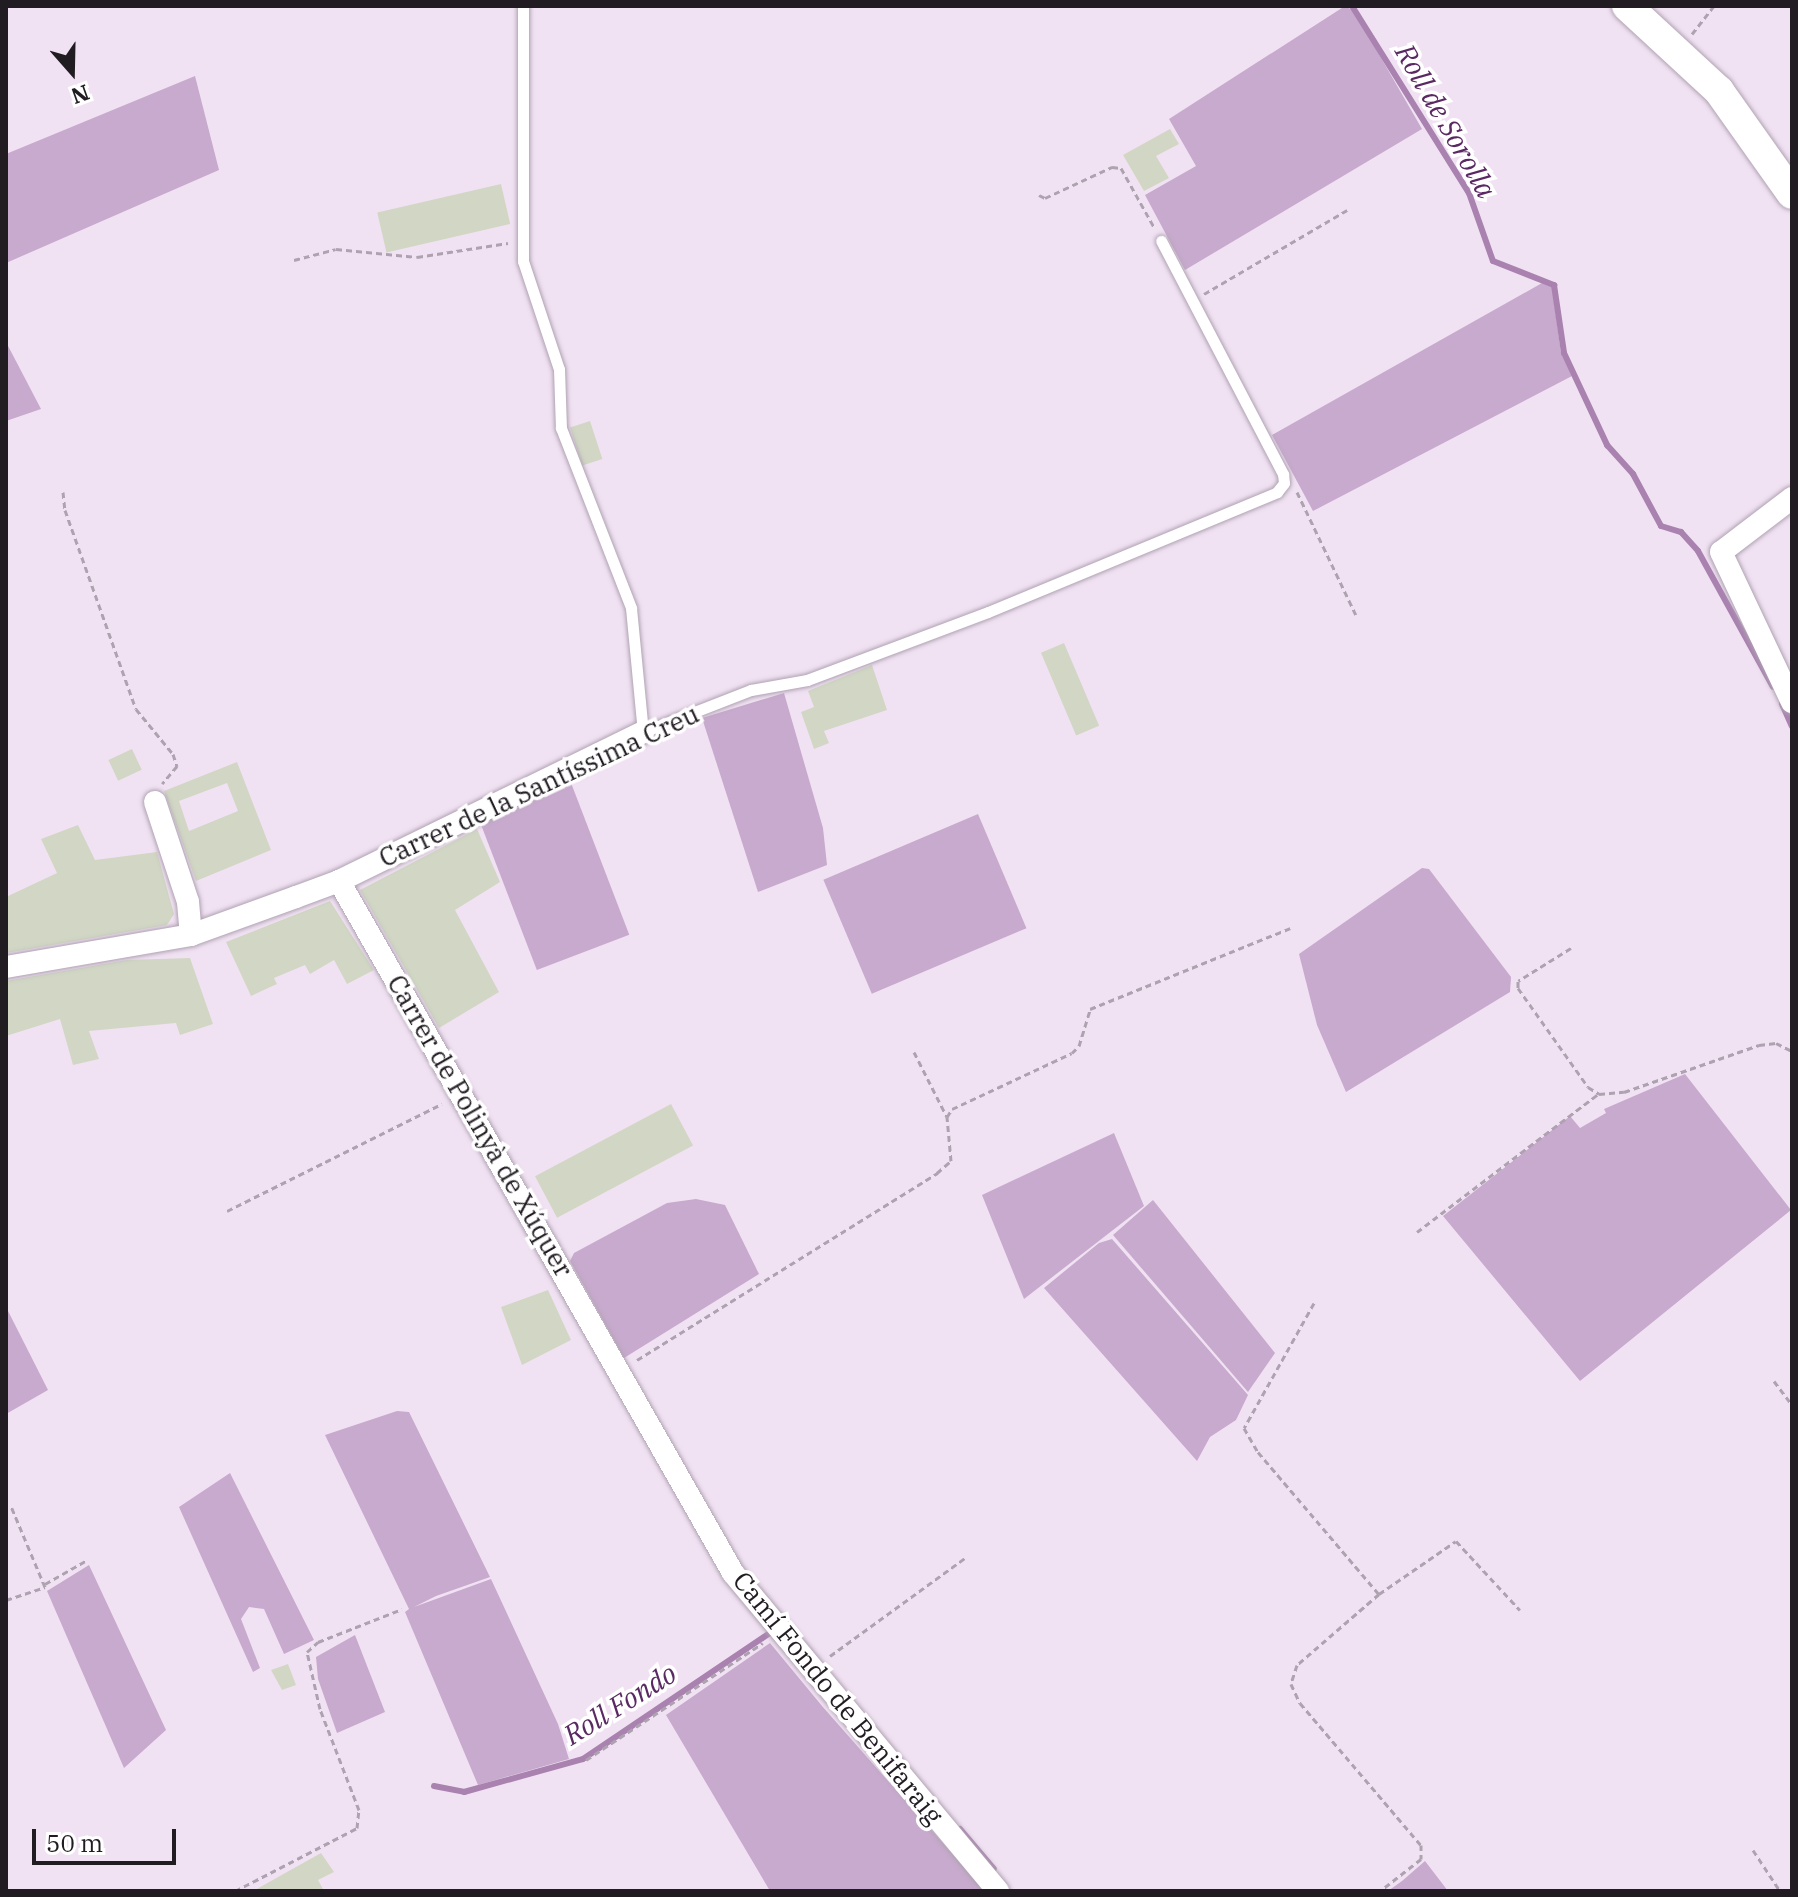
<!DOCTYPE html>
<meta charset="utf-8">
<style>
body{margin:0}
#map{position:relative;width:1798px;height:1897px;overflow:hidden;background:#f1e2f3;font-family:"IBM Plex Serif",serif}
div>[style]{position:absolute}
.green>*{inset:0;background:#c7aacd;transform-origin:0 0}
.stream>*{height:6px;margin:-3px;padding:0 3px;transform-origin:3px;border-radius:3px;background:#a982b0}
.building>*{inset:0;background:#d1d7c4;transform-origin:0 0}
.path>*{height:3px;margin-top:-1.5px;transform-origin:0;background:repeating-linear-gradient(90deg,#aea2b0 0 6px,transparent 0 10px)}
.roads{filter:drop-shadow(0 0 2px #afa2b2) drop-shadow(0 0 2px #afa2b2)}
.lane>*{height:11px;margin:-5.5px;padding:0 5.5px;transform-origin:5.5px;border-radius:5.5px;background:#fff}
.street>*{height:22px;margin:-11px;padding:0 11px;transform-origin:11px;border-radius:11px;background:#fff}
.secondary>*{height:30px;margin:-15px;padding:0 15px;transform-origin:15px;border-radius:15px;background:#fff}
span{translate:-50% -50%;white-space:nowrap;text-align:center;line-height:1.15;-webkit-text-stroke:7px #fff;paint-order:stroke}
.street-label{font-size:26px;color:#211c22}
.water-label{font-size:28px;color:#5a2963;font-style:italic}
.frame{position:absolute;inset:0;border:8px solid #211c22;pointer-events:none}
.north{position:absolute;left:32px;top:32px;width:80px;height:80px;-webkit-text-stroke:6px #fff;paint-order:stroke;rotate:160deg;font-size:22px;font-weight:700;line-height:32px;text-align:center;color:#211c22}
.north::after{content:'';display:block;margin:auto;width:28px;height:36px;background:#211c22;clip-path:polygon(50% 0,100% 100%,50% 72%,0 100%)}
.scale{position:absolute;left:32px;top:1829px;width:144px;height:36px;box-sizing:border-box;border:4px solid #211c22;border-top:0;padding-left:10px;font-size:24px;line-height:28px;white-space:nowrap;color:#211c22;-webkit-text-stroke:6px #fff;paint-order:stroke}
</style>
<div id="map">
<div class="green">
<i style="clip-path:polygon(1345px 6px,1354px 11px,1422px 129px,1185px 270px,1145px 195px,1196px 166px,1169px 119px)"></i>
<i style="clip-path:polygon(195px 76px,219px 170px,6px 263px,6px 154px)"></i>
<i style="clip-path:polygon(1542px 283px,1552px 287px,1561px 353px,1572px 376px,1313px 511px,1272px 435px)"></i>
<i style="clip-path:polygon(6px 342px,41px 409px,6px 421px)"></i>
<i style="clip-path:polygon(784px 693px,823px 828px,827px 865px,758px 892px,702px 718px)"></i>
<i style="left:568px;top:775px;width:171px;height:99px;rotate:69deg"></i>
<i style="left:978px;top:814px;width:124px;height:168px;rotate:67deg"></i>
<i style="clip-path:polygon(1422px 868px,1429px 869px,1511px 977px,1510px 992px,1346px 1092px,1317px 1025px,1299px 954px)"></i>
<i style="clip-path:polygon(1685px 1074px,1791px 1210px,1580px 1381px,1443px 1216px,1570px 1116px,1580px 1128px,1606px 1113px,1604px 1109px)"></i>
<i style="clip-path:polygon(1114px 1133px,1144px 1206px,1024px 1299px,982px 1195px)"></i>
<i style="clip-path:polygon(696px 1199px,725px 1205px,759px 1274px,624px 1358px,570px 1261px,574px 1253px,667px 1203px)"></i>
<i style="clip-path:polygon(1153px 1200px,1275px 1353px,1248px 1392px,1113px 1235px)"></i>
<i style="clip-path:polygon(1112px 1239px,1248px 1395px,1236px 1420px,1210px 1437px,1197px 1461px,1044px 1288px,1099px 1243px)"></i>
<i style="clip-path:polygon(6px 1307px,48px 1390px,6px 1414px)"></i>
<i style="clip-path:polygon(397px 1411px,409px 1412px,490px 1577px,436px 1596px,414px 1607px,491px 1579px,558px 1724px,569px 1759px,478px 1785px,405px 1612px,409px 1609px,325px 1435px)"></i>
<i style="clip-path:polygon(230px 1473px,314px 1640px,284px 1654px,264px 1609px,249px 1607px,241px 1619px,260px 1668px,253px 1672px,179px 1507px)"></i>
<i style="clip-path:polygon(89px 1565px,166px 1730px,124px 1768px,47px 1591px)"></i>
<i style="clip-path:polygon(355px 1635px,385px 1712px,337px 1733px,318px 1679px,316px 1657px)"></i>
<i style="clip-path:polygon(770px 1643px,822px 1706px,985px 1891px,770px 1891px,666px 1715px)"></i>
<i style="clip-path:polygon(1425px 1861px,1448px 1891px,1388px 1891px,1402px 1881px)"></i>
</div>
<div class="stream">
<i style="left:1352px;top:6px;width:221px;rotate:58deg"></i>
<i style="left:1469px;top:193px;width:72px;rotate:70.6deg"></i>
<i style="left:1493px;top:261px;width:66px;rotate:21.5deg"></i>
<i style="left:1554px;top:285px;width:69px;rotate:81.6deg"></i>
<i style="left:1564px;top:353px;width:102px;rotate:64.9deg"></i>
<i style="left:1607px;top:445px;width:39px;rotate:48deg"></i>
<i style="left:1633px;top:474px;width:59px;rotate:61.7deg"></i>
<i style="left:1661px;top:526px;width:21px;rotate:17deg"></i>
<i style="left:1681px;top:532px;width:25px;rotate:48deg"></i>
<i style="left:1698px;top:551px;width:155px;rotate:61.1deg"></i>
<i style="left:1782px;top:704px;width:24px;rotate:66deg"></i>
<i style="left:434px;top:1786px;width:31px;rotate:11deg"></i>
<i style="left:464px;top:1792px;width:123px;rotate:-15.5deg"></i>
<i style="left:583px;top:1759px;width:227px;rotate:-34deg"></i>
<i style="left:960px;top:1829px;width:52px;rotate:49.6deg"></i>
</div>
<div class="building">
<i style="clip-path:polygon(1170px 129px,1179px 144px,1156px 156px,1169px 178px,1144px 191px,1123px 155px)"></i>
<i style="left:501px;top:184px;width:41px;height:127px;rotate:77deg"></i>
<i style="left:590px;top:421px;width:40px;height:21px;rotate:72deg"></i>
<i style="left:1064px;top:643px;width:90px;height:25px;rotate:67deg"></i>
<i style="clip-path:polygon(872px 665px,887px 710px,824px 731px,829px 743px,814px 749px,801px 712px,814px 707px,808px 691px)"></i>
<i style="left:132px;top:749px;width:23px;height:26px;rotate:65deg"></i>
<i style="clip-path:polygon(evenodd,237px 762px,271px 850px,196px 881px,164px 791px,237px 762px,227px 783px,238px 811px,189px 831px,179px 801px,227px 783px)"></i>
<i style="clip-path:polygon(78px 825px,95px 860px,157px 852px,174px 914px,167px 925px,6px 953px,6px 897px,57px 873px,41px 839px)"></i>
<i style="clip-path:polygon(477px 829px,500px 882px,455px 910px,499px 992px,439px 1028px,360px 890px)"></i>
<i style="clip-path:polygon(330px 901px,374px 970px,347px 984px,334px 960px,310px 974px,305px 965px,274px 978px,277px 984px,251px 996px,226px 942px)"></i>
<i style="clip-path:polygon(190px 958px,213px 1024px,180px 1035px,176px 1023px,89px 1031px,99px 1059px,73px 1065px,60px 1019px,6px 1036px,6px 981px,127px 960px)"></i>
<i style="left:671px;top:1104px;width:47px;height:154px;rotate:62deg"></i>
<i style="clip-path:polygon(548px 1290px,571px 1340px,522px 1365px,501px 1307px)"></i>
<i style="clip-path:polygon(288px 1664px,296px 1685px,282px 1690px,271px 1670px)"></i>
<i style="clip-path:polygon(321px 1853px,334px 1872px,318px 1880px,324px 1891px,253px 1891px)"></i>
</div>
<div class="path">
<i style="left:1692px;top:34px;width:36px;rotate:-52deg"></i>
<i style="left:1039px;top:195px;width:7px;rotate:27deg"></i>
<i style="left:1045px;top:198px;width:74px;rotate:-24.8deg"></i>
<i style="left:1112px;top:167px;width:9px;rotate:6deg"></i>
<i style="left:1121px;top:168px;width:68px;rotate:60.8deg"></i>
<i style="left:294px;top:260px;width:43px;rotate:-14.7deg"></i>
<i style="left:336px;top:249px;width:81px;rotate:5.6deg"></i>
<i style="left:417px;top:257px;width:92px;rotate:-8.7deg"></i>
<i style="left:1204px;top:294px;width:166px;rotate:-30.4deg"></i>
<i style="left:63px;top:492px;width:18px;rotate:84deg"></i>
<i style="left:65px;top:510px;width:211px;rotate:70.4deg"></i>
<i style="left:136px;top:709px;width:58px;rotate:50.6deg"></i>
<i style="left:173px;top:754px;width:13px;rotate:72deg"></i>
<i style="left:177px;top:766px;width:23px;rotate:130deg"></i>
<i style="left:1297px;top:492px;width:136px;rotate:64.4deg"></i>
<i style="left:1571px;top:948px;width:62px;rotate:148.1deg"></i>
<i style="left:1518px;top:981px;width:7px;rotate:90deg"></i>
<i style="left:1518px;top:988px;width:121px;rotate:54.7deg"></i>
<i style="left:1588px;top:1087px;width:13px;rotate:32deg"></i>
<i style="left:1599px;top:1094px;width:25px;rotate:-5deg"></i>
<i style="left:1624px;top:1092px;width:143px;rotate:-19.2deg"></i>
<i style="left:1759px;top:1045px;width:17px;rotate:-7deg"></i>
<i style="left:1776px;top:1043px;width:18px;rotate:27deg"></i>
<i style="left:914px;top:1052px;width:73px;rotate:63.1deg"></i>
<i style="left:227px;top:1211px;width:240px;rotate:-26.5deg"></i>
<i style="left:1417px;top:1232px;width:228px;rotate:-37.3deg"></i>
<i style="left:1314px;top:1303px;width:143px;rotate:119.2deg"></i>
<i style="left:1244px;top:1428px;width:28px;rotate:60deg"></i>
<i style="left:1258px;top:1452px;width:187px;rotate:49.6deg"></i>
<i style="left:1379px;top:1594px;width:108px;rotate:139.1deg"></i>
<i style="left:1297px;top:1665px;width:20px;rotate:108deg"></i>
<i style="left:1291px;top:1684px;width:21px;rotate:65deg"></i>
<i style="left:1300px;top:1703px;width:187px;rotate:49.6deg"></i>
<i style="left:1421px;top:1845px;width:14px;rotate:90deg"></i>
<i style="left:1421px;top:1859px;width:52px;rotate:142deg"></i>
<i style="left:637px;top:1360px;width:354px;rotate:-31.9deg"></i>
<i style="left:937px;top:1173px;width:18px;rotate:-41deg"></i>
<i style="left:951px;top:1161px;width:44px;rotate:-95.2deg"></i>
<i style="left:947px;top:1117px;width:9px;rotate:-58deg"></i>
<i style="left:952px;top:1109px;width:132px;rotate:-25deg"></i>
<i style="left:1072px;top:1053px;width:10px;rotate:-45deg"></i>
<i style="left:1079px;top:1046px;width:39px;rotate:-73deg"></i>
<i style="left:1090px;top:1009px;width:216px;rotate:-22deg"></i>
<i style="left:1774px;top:1381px;width:30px;rotate:53deg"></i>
<i style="left:45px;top:1584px;width:48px;rotate:-29.7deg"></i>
<i style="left:1379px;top:1594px;width:93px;rotate:-34.5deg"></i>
<i style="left:1456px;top:1541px;width:94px;rotate:47.2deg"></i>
<i style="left:6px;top:1600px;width:41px;rotate:-18.4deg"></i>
<i style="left:45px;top:1587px;width:88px;rotate:-112.8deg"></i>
<i style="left:830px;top:1656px;width:167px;rotate:-36deg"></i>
<i style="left:586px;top:1760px;width:212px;rotate:-33.5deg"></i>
<i style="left:1753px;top:1850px;width:49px;rotate:56.6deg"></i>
<i style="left:235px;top:1891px;width:137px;rotate:-27.3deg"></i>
<i style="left:357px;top:1828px;width:18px;rotate:-84deg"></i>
<i style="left:359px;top:1810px;width:108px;rotate:-111.1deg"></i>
<i style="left:320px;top:1709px;width:58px;rotate:-102.8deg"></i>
<i style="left:307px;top:1652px;width:15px;rotate:-42deg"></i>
<i style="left:318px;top:1642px;width:90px;rotate:-21.4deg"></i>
</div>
<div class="roads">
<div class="lane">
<i style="left:523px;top:6px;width:255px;rotate:90deg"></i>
<i style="left:523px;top:261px;width:114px;rotate:71.6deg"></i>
<i style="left:559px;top:369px;width:59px;rotate:88.1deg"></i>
<i style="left:561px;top:428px;width:193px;rotate:68.7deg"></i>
<i style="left:631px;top:608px;width:125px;rotate:84.5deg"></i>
<i style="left:643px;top:732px;width:116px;rotate:-21.3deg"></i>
<i style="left:751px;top:690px;width:57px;rotate:-10.1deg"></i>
<i style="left:807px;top:680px;width:193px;rotate:-20.6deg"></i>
<i style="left:988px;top:612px;width:313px;rotate:-22.5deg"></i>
<i style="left:1277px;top:492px;width:11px;rotate:-52deg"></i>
<i style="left:1284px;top:483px;width:9px;rotate:-96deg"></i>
<i style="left:1283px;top:474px;width:263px;rotate:-117.6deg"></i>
</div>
<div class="street">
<i style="left:1792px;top:498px;width:89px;rotate:142.7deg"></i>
<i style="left:1721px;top:552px;width:166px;rotate:64.7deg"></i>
<i style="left:155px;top:802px;width:105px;rotate:71.7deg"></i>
<i style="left:188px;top:902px;width:33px;rotate:85deg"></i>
<i style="left:339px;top:881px;width:796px;rotate:60.34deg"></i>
<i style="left:733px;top:1573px;width:414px;rotate:50.2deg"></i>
<i style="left:6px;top:967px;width:188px;rotate:-9.8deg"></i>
<i style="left:191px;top:935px;width:112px;rotate:-19.9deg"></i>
<i style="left:296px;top:897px;width:46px;rotate:-20.4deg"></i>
<i style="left:339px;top:881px;width:339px;rotate:-26.1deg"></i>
</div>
<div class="secondary">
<i style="left:1627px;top:6px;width:125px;rotate:42.7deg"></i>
<i style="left:1719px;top:91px;width:126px;rotate:54.7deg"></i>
</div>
</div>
<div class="street-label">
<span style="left:539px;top:786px;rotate:-25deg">Carrer de la Santíssima Creu</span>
<span style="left:480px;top:1126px;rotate:60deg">Carrer de Polinyà de Xúquer</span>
<span style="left:838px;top:1698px;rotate:51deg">Camí Fondo de Benifaraig</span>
</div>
<div class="water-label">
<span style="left:1446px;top:121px;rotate:60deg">Roll de Sorolla</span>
<span style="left:620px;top:1704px;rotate:-32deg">Roll Fondo</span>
</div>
<div class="frame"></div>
<div class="north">N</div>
<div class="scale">50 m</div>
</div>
